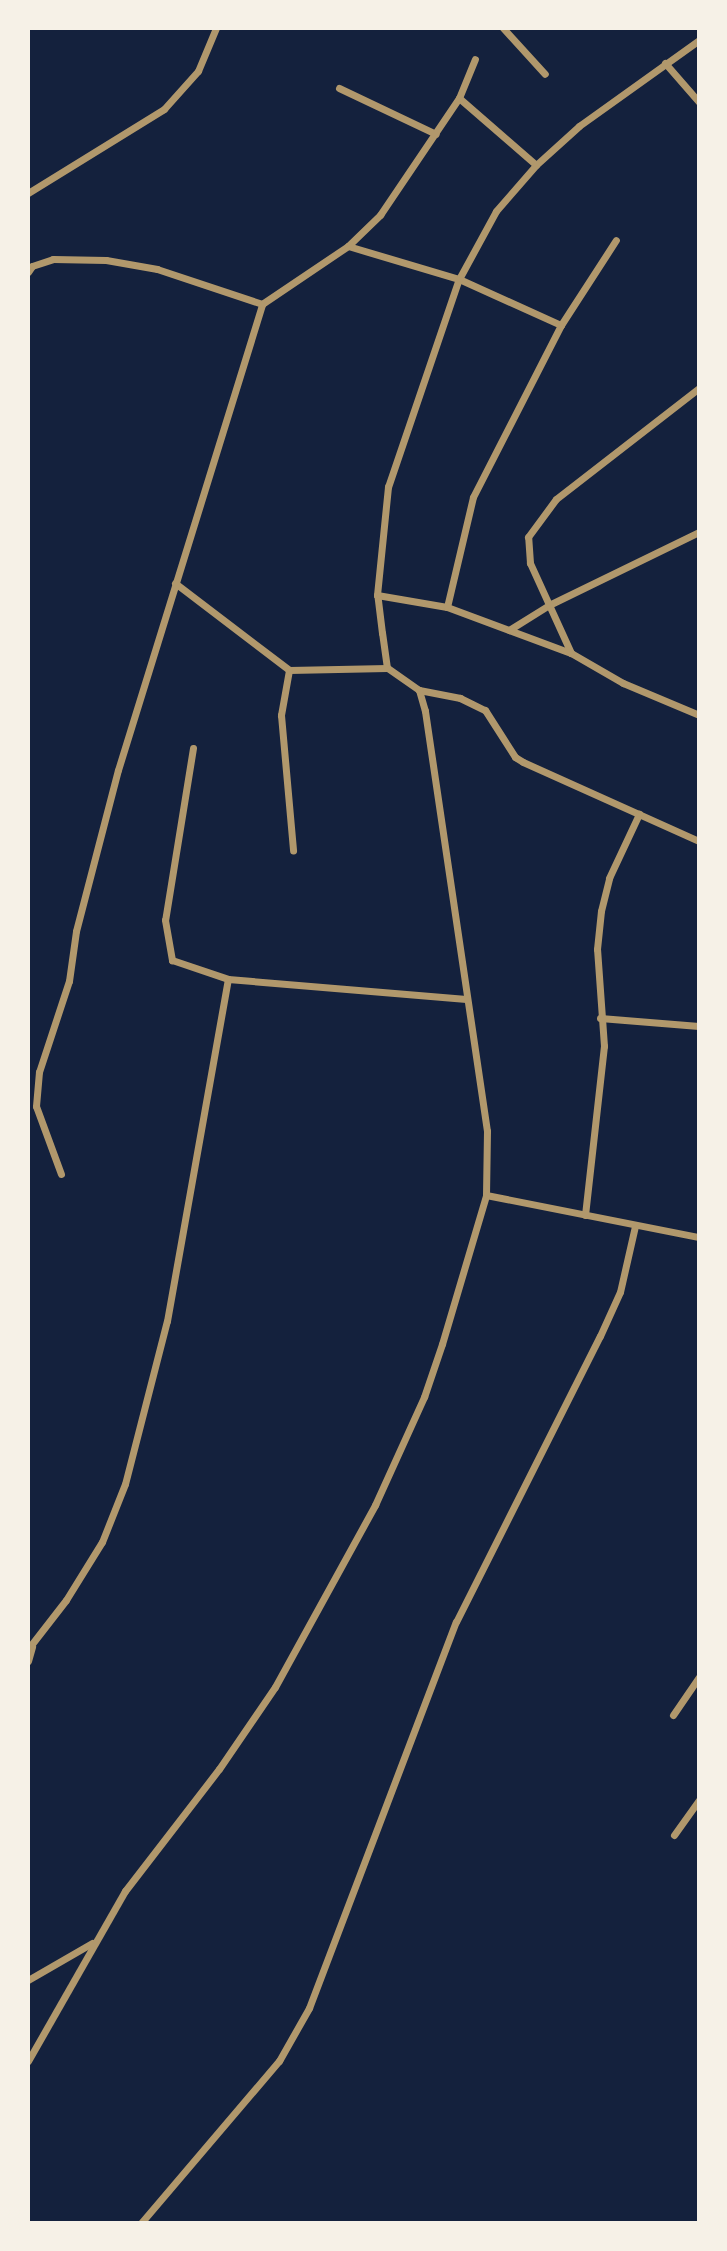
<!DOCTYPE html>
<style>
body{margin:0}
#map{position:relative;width:727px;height:2251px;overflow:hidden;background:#14213d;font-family:"Archivo Narrow",sans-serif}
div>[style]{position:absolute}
.minor>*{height:7px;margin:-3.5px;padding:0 3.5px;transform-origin:3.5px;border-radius:3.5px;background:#b1986c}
span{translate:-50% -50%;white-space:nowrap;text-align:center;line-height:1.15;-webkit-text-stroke:5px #f6f1e7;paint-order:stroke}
.frame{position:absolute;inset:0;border:30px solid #f6f1e7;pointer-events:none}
</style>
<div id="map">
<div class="minor">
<i style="left:503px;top:28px;width:62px;rotate:47.6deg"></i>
<i style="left:665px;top:63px;width:52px;rotate:48.9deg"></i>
<i style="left:339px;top:88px;width:107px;rotate:25.4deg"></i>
<i style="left:459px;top:98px;width:102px;rotate:41deg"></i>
<i style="left:28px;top:193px;width:160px;rotate:-31.7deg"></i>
<i style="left:164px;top:109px;width:51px;rotate:-48.2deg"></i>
<i style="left:198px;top:71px;width:47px;rotate:-67.3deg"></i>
<i style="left:348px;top:246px;width:116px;rotate:16.6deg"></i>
<i style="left:459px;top:279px;width:112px;rotate:24.3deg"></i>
<i style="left:28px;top:272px;width:7px;rotate:-56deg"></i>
<i style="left:32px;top:266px;width:22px;rotate:-18deg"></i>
<i style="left:53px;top:259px;width:53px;rotate:1.1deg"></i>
<i style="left:106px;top:260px;width:52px;rotate:10deg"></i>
<i style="left:157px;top:269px;width:111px;rotate:18.4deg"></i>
<i style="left:175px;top:583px;width:143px;rotate:37.3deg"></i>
<i style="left:289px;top:670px;width:98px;rotate:-1.2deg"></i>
<i style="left:377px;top:595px;width:71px;rotate:9.7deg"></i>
<i style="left:447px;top:607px;width:132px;rotate:20.4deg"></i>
<i style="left:571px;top:653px;width:60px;rotate:30deg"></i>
<i style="left:623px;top:683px;width:82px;rotate:22.8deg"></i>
<i style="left:447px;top:607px;width:113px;rotate:-76.7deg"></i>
<i style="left:473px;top:497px;width:193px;rotate:-62.9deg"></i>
<i style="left:561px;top:325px;width:101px;rotate:-57.1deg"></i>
<i style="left:509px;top:630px;width:47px;rotate:-32deg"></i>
<i style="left:549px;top:605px;width:167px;rotate:-26deg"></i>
<i style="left:571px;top:653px;width:99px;rotate:-114.5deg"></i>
<i style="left:530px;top:563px;width:26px;rotate:-94deg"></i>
<i style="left:528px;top:537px;width:47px;rotate:-53.6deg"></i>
<i style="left:556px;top:499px;width:181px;rotate:-37.8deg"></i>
<i style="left:289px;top:670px;width:46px;rotate:100.1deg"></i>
<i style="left:281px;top:715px;width:136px;rotate:84.9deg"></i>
<i style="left:419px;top:690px;width:42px;rotate:11deg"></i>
<i style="left:460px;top:698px;width:28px;rotate:26deg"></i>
<i style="left:485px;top:710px;width:56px;rotate:57.4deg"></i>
<i style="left:515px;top:757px;width:9px;rotate:32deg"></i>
<i style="left:523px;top:762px;width:193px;rotate:24.2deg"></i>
<i style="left:193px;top:748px;width:174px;rotate:99.2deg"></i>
<i style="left:165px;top:920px;width:41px;rotate:80.1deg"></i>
<i style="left:172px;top:960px;width:59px;rotate:18.7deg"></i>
<i style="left:228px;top:979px;width:239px;rotate:4.8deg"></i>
<i style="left:600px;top:1018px;width:99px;rotate:4.6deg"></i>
<i style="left:61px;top:1174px;width:72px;rotate:-110.2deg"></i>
<i style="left:36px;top:1106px;width:34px;rotate:-85deg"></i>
<i style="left:39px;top:1072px;width:96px;rotate:-71.8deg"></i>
<i style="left:69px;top:981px;width:50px;rotate:-82deg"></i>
<i style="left:76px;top:931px;width:166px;rotate:-75.4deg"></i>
<i style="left:118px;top:770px;width:488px;rotate:-72.8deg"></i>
<i style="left:262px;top:304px;width:104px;rotate:-34deg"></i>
<i style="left:348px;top:246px;width:45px;rotate:-44.1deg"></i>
<i style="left:380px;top:215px;width:141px;rotate:-56deg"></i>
<i style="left:459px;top:98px;width:42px;rotate:-67.7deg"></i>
<i style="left:486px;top:1195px;width:217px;rotate:11.2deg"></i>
<i style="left:585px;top:1215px;width:170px;rotate:-83.6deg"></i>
<i style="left:604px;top:1046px;width:97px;rotate:-94.1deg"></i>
<i style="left:597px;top:949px;width:38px;rotate:-84deg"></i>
<i style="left:601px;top:911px;width:34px;rotate:-76deg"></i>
<i style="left:609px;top:878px;width:71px;rotate:-64.9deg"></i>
<i style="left:28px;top:1649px;width:62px;rotate:-52.2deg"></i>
<i style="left:66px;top:1600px;width:68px;rotate:-58.2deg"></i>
<i style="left:102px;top:1542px;width:62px;rotate:-68.4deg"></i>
<i style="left:125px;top:1484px;width:168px;rotate:-75.6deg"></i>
<i style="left:167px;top:1321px;width:347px;rotate:-79.9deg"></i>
<i style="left:28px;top:1661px;width:15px;rotate:-74deg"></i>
<i style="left:673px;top:1715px;width:46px;rotate:-55.6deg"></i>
<i style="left:674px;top:1835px;width:43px;rotate:-54.5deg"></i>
<i style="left:28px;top:1980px;width:74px;rotate:-30deg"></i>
<i style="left:28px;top:2061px;width:196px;rotate:-60.3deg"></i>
<i style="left:125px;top:1891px;width:154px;rotate:-52.4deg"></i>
<i style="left:219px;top:1769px;width:99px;rotate:-55.7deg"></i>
<i style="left:275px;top:1687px;width:208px;rotate:-61.2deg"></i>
<i style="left:375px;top:1505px;width:119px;rotate:-65.6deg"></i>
<i style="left:424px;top:1397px;width:56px;rotate:-71.2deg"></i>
<i style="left:442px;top:1344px;width:155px;rotate:-73.5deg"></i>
<i style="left:486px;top:1195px;width:64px;rotate:-89.1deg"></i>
<i style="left:487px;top:1131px;width:425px;rotate:-98.4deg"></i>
<i style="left:425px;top:711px;width:22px;rotate:-106deg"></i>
<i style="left:419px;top:690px;width:39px;rotate:-145deg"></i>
<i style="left:387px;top:668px;width:35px;rotate:-98deg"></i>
<i style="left:382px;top:633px;width:38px;rotate:-97deg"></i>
<i style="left:377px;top:595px;width:109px;rotate:-84.2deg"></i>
<i style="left:388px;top:487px;width:220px;rotate:-71.2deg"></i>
<i style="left:459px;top:279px;width:77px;rotate:-61.4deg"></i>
<i style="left:496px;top:211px;width:61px;rotate:-49deg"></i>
<i style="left:536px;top:165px;width:58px;rotate:-42.2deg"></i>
<i style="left:579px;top:126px;width:148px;rotate:-35.6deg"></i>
<i style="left:141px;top:2223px;width:213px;rotate:-49.6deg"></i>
<i style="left:279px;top:2061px;width:61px;rotate:-60.5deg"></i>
<i style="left:309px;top:2008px;width:413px;rotate:-69.2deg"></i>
<i style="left:456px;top:1622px;width:320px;rotate:-63.3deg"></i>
<i style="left:600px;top:1336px;width:48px;rotate:-65.6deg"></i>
<i style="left:620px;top:1292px;width:68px;rotate:-77.2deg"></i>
</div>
<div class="frame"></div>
</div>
